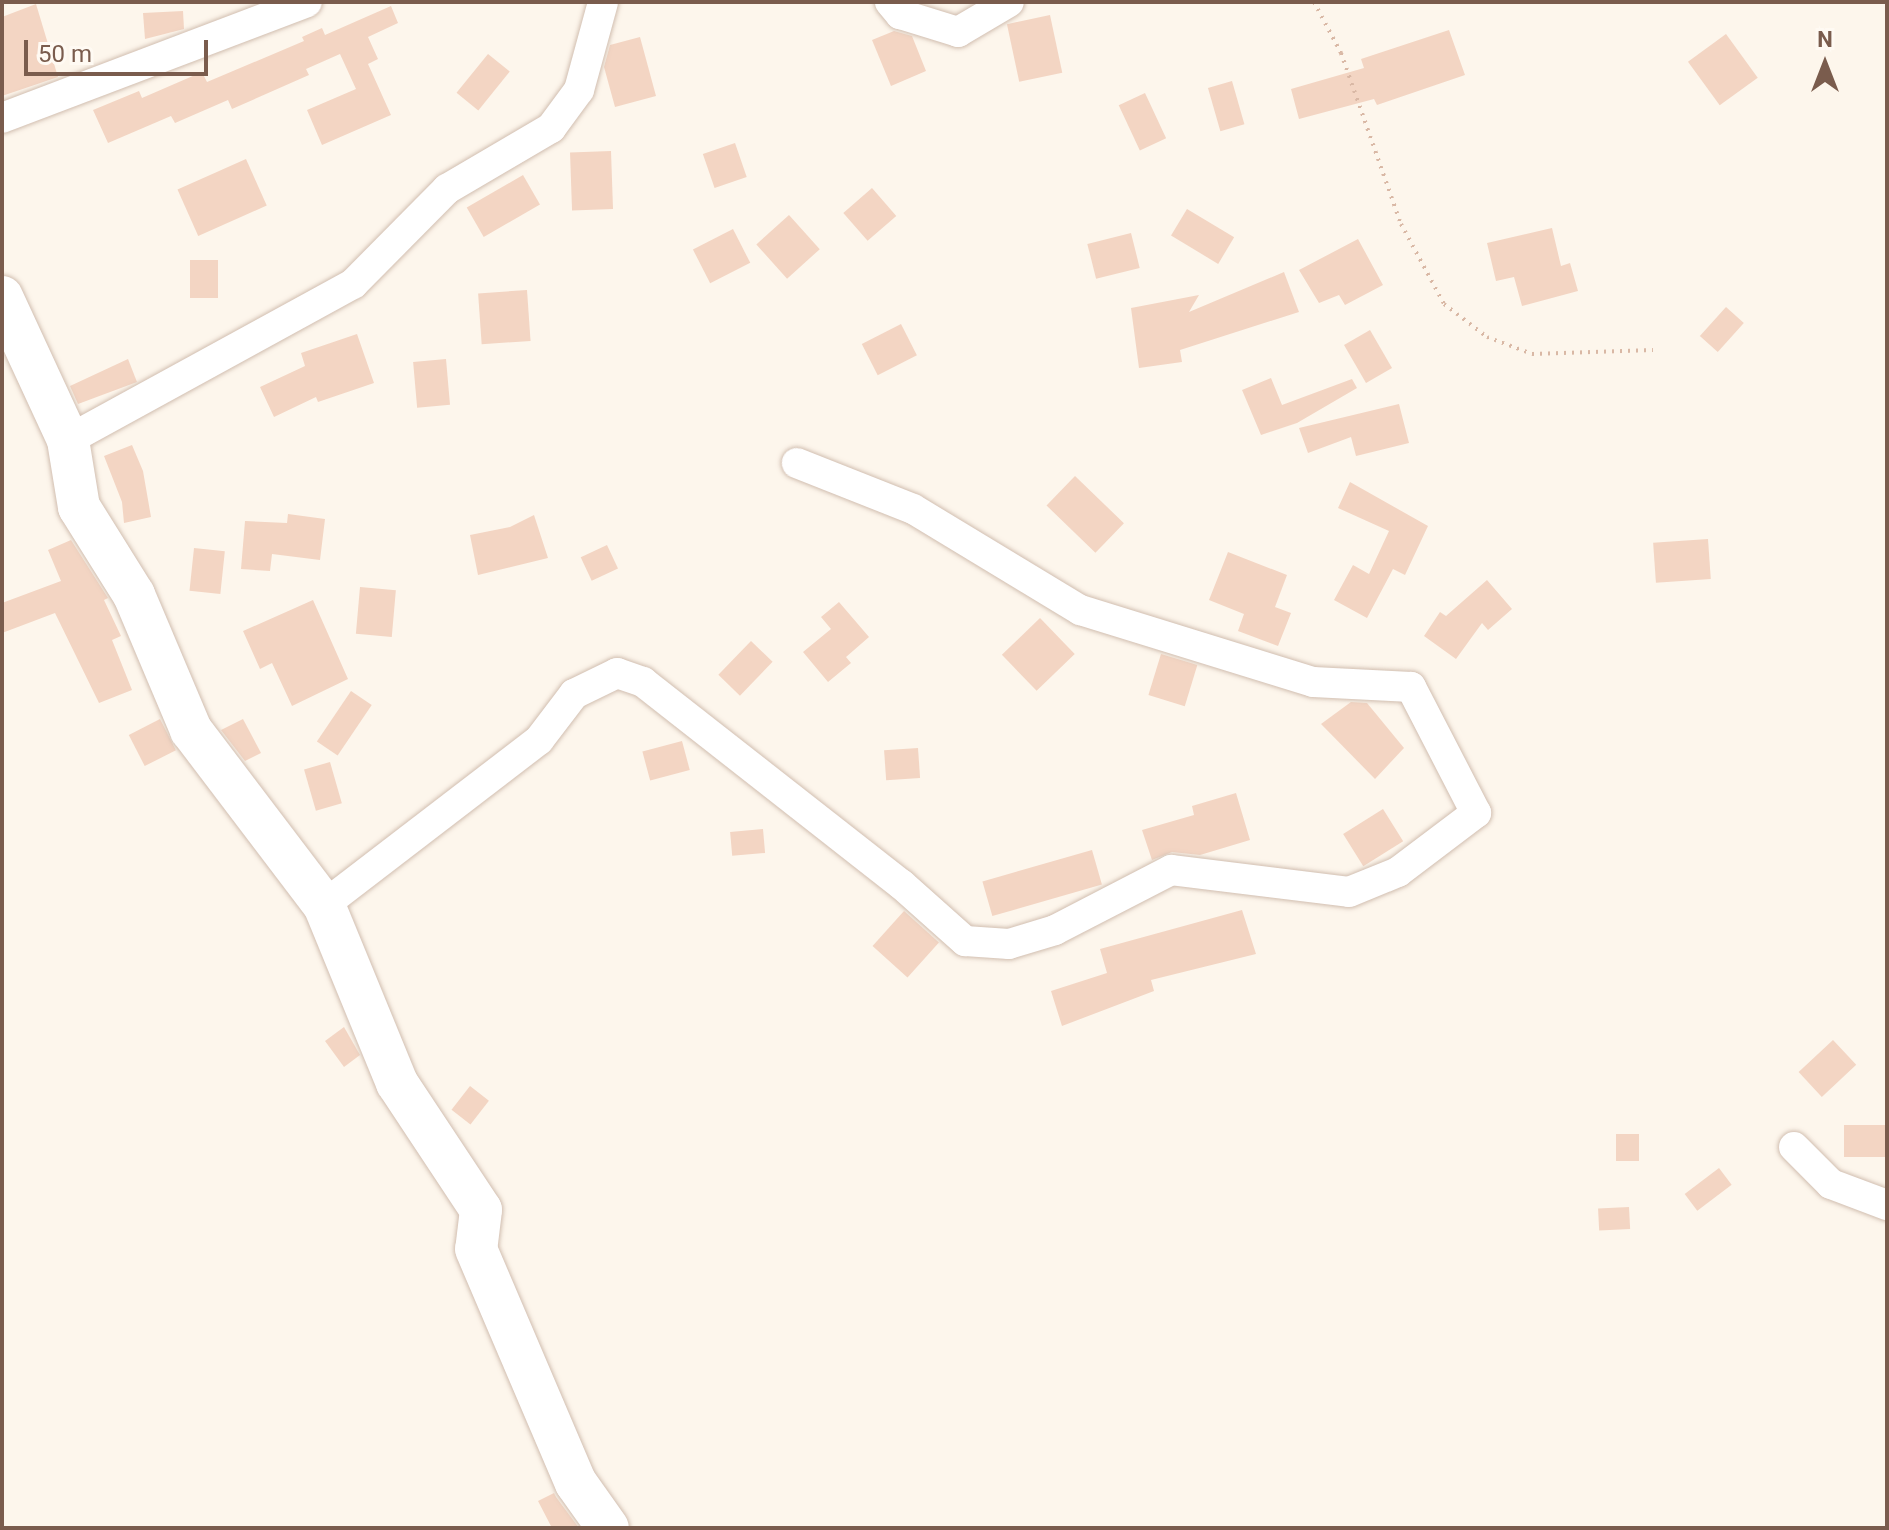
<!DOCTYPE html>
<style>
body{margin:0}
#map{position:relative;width:1889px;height:1530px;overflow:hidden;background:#fdf6ec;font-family:Roboto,sans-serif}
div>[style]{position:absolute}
.building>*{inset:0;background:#f3d5c3;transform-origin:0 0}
.path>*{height:4px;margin-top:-2px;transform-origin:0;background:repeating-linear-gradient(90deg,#d9b8a5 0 2px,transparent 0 8px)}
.roads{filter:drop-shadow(0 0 2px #d1beb0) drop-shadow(0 0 2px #d1beb0)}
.street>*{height:30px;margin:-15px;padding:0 15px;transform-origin:15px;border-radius:15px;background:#fff}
.secondary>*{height:42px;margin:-21px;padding:0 21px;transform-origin:21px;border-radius:21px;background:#fff}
span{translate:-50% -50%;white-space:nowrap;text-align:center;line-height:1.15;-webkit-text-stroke:6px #fffaf3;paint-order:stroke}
.frame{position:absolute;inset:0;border:4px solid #7a5c4d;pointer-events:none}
.north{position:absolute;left:1785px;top:24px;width:80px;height:80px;-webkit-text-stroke:6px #fffaf3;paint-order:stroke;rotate:0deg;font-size:22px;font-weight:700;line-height:32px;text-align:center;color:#7a5c4d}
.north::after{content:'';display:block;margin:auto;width:28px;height:36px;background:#7a5c4d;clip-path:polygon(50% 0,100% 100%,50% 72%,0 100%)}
.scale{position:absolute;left:24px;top:40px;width:184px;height:36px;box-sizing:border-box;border:4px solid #7a5c4d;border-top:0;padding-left:10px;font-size:24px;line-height:28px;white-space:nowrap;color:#7a5c4d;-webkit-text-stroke:6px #fffaf3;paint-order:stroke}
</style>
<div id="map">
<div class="building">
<i style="clip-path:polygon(36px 4px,58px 77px,2px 96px,2px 17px)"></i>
<i style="clip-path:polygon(391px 6px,398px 23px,368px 37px,378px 59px,368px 64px,391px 115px,322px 145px,307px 110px,356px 89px,340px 54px,306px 69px,309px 75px,232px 109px,228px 100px,175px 123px,171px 116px,108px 143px,93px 110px,139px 91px,142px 98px,202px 72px,207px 82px,304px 41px,302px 37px,322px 28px,325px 35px)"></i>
<i style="clip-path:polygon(183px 11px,184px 29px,145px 39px,143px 13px)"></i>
<i style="left:1050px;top:15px;width:59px;height:44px;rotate:78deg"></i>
<i style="clip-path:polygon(1449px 30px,1465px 75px,1377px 105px,1374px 99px,1299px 119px,1291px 89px,1364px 68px,1361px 59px)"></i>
<i style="clip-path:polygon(894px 31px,912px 36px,926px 71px,891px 86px,872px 40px)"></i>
<i style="left:1726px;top:34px;width:54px;height:47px;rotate:54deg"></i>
<i style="clip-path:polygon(640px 37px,656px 96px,615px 107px,604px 67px,610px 45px)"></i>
<i style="left:488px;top:54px;width:28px;height:50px;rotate:39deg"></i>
<i style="left:1232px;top:81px;width:45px;height:25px;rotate:74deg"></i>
<i style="left:1145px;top:93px;width:50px;height:29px;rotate:65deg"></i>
<i style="left:735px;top:143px;width:36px;height:34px;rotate:71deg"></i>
<i style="left:611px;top:151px;width:58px;height:41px;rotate:88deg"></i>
<i style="left:246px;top:159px;width:51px;height:75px;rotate:66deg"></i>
<i style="left:523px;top:175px;width:34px;height:65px;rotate:60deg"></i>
<i style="left:872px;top:188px;width:37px;height:38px;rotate:49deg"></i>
<i style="left:1187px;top:209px;width:55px;height:31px;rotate:31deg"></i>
<i style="left:789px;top:215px;width:46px;height:44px;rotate:48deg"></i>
<i style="clip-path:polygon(1552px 228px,1561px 266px,1570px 263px,1578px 291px,1522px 306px,1514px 277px,1496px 281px,1487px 243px)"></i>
<i style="left:733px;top:229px;width:38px;height:45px;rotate:63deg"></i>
<i style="left:1131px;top:233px;width:36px;height:45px;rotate:76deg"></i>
<i style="clip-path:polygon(1358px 239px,1383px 285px,1345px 305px,1339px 295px,1319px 303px,1299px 270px)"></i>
<i style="left:190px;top:260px;width:28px;height:38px"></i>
<i style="clip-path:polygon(1284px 272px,1299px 312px,1180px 350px,1182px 362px,1139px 368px,1131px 308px,1199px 295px,1189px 312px)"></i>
<i style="left:527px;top:290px;width:51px;height:49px;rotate:86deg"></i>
<i style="left:1726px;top:307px;width:24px;height:39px;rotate:42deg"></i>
<i style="left:901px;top:324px;width:35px;height:44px;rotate:63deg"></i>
<i style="left:1370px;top:330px;width:44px;height:30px;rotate:60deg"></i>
<i style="clip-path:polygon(357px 334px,374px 383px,318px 402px,316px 397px,274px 417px,260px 387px,305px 366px,301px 353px)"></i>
<i style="clip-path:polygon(128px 359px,137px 382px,78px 404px,70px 386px)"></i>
<i style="left:446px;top:359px;width:46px;height:33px;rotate:85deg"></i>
<i style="clip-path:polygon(1271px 378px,1282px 405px,1352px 379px,1357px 388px,1297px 423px,1261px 435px,1242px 390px)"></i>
<i style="clip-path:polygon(1399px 404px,1409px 443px,1356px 456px,1351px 437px,1308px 453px,1299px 428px)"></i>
<i style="clip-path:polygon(132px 445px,143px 471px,151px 517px,124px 523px,122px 502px,104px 456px)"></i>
<i style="left:1075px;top:476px;width:68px;height:41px;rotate:44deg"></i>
<i style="clip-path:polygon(1350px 482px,1428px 526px,1405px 575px,1393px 569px,1367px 618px,1334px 600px,1353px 565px,1369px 574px,1389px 531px,1338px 508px)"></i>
<i style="clip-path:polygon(288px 514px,325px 519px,320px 560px,272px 554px,270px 571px,241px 569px,245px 521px,287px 523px)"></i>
<i style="clip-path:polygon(534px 515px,548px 558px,478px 575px,470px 535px,510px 527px)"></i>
<i style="left:1708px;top:539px;width:40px;height:55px;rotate:86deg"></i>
<i style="clip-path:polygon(71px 540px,108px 598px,104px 600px,121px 636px,112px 640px,132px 690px,99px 703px,55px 613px,2px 633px,2px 603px,61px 581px,48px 550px)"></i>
<i style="left:607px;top:545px;width:26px;height:29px;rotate:65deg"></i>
<i style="left:194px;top:548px;width:31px;height:43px;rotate:6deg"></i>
<i style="clip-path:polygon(1228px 552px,1287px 575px,1275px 607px,1291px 613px,1278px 646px,1238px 631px,1244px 614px,1209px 600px)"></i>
<i style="clip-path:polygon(1487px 580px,1512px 609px,1488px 630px,1482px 623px,1456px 659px,1424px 636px,1440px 612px,1446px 616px)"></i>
<i style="left:360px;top:587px;width:36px;height:47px;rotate:5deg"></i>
<i style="clip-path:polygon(313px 600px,348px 679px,292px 706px,272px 663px,260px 669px,243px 631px)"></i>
<i style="clip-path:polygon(839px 602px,869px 637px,846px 657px,851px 663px,828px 682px,803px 652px,831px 629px,821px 617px)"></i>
<i style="left:1040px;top:618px;width:50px;height:53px;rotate:46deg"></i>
<i style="left:751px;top:641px;width:30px;height:47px;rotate:44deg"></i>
<i style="left:1161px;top:654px;width:38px;height:43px;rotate:17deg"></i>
<i style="left:351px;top:691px;width:25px;height:61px;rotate:34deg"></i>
<i style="clip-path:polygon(1351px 702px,1367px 703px,1404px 748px,1375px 779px,1321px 724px)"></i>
<i style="left:160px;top:719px;width:35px;height:35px;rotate:63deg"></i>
<i style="clip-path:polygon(243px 719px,261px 753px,245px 761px,221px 730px)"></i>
<i style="left:682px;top:741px;width:30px;height:41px;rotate:75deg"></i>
<i style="left:918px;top:748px;width:30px;height:34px;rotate:86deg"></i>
<i style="left:330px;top:762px;width:43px;height:27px;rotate:74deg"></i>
<i style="clip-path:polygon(1236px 793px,1250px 840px,1200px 855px,1172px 852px,1152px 860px,1142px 830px,1194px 815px,1192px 806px)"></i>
<i style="left:1383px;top:809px;width:38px;height:47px;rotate:58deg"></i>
<i style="left:763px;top:829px;width:24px;height:33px;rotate:85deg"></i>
<i style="left:1092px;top:850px;width:36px;height:114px;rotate:74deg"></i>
<i style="clip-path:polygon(1242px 910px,1256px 954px,1151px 980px,1154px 991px,1062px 1026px,1051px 991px,1107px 973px,1100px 949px)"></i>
<i style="left:904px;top:911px;width:47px;height:47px;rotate:42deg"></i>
<i style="clip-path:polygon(344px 1027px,360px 1055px,344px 1067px,325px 1041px)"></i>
<i style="left:1833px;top:1040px;width:34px;height:47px;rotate:47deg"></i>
<i style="left:470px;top:1086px;width:24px;height:30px;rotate:38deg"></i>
<i style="left:1887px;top:1125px;width:32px;height:43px;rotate:90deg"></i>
<i style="left:1616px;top:1134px;width:23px;height:27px"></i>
<i style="left:1719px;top:1168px;width:21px;height:43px;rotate:53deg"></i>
<i style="left:1629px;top:1207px;width:22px;height:31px;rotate:87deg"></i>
<i style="clip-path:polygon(554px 1493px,556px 1497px,579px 1528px,552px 1528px,538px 1501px)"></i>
</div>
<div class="path">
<i style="left:1314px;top:2px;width:58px;rotate:62.1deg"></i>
<i style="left:1341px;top:53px;width:181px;rotate:70.7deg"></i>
<i style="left:1401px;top:224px;width:91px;rotate:61.7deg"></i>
<i style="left:1444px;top:304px;width:54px;rotate:37.5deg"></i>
<i style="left:1487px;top:337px;width:48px;rotate:20.7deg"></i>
<i style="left:1532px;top:354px;width:121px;rotate:-1.9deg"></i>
</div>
<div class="roads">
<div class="street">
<i style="left:890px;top:2px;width:16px;rotate:50deg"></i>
<i style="left:900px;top:14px;width:61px;rotate:17.2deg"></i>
<i style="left:958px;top:32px;width:59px;rotate:-30.5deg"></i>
<i style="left:2px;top:118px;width:326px;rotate:-20.8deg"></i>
<i style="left:68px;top:440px;width:325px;rotate:-28.7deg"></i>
<i style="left:353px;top:284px;width:134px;rotate:-45.3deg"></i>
<i style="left:447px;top:189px;width:121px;rotate:-30.4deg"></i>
<i style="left:551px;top:128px;width:47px;rotate:-53.6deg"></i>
<i style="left:579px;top:90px;width:91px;rotate:-74.7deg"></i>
<i style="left:324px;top:905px;width:271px;rotate:-37.5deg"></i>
<i style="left:539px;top:740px;width:58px;rotate:-52.7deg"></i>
<i style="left:574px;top:694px;width:48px;rotate:-26deg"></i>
<i style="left:617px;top:673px;width:28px;rotate:19deg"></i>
<i style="left:643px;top:682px;width:328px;rotate:38.1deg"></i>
<i style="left:901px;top:884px;width:86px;rotate:41.7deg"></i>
<i style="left:965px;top:941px;width:44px;rotate:3.9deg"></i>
<i style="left:1009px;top:944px;width:48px;rotate:-16.9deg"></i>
<i style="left:1055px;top:930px;width:131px;rotate:-27.3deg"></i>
<i style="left:1171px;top:870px;width:179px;rotate:7deg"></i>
<i style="left:1349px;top:892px;width:53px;rotate:-22.2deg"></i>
<i style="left:1398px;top:872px;width:98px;rotate:-37.1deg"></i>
<i style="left:1476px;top:813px;width:142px;rotate:-117.3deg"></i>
<i style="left:1411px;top:687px;width:98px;rotate:-177.1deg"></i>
<i style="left:1313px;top:682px;width:244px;rotate:-162.8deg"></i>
<i style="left:1080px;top:610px;width:195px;rotate:-148.8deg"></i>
<i style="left:913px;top:509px;width:125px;rotate:-158.4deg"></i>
<i style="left:1794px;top:1147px;width:52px;rotate:45deg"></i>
<i style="left:1831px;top:1184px;width:60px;rotate:20.6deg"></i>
</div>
<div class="secondary">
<i style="left:2px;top:297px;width:157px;rotate:65.2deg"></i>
<i style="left:68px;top:440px;width:68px;rotate:80.7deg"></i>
<i style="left:79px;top:507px;width:104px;rotate:58deg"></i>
<i style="left:134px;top:595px;width:147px;rotate:67.1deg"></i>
<i style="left:191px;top:730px;width:220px;rotate:52.8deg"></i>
<i style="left:324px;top:905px;width:192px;rotate:67.7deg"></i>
<i style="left:397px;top:1083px;width:152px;rotate:56.5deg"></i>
<i style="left:481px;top:1210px;width:39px;rotate:97deg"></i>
<i style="left:476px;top:1249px;width:254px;rotate:66.9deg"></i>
<i style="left:576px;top:1483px;width:55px;rotate:54.6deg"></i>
</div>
</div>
<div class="frame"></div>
<div class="north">N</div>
<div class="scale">50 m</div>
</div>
